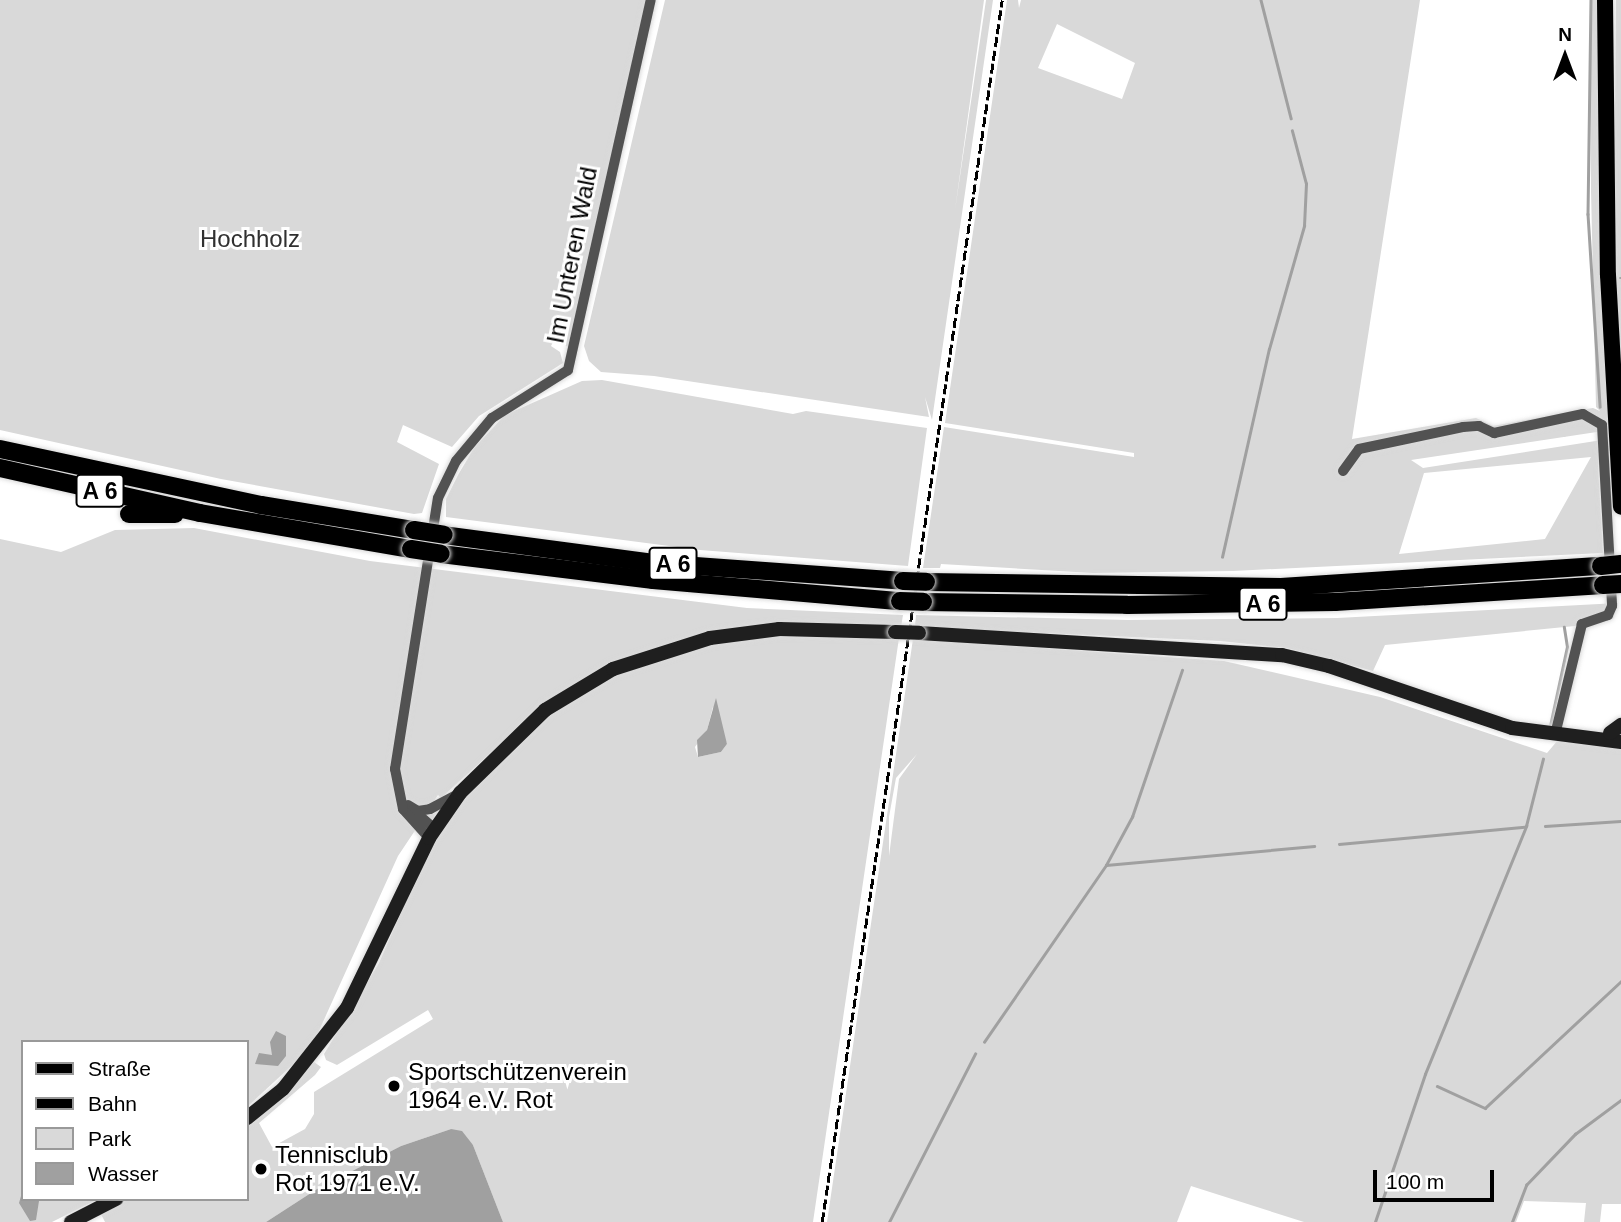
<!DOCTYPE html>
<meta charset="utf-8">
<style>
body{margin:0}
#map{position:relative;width:1621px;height:1222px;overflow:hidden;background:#fff;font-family:Helvetica,sans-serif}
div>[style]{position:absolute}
.green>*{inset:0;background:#d9d9d9}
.water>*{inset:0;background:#a0a0a0}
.stream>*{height:2.5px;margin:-1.25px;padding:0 1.25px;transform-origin:1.25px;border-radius:1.25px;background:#a0a0a0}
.roads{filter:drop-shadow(0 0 2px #dbdbdb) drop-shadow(0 0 2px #dbdbdb)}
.minor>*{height:10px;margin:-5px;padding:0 5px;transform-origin:5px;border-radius:5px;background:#525252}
.secondary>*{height:14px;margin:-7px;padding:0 7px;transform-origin:7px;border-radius:7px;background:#1f1f1f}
.primary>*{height:16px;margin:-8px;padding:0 8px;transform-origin:8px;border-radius:8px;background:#000}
.motorway>*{height:18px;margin:-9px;padding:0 9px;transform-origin:9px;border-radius:9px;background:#000}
.rail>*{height:2.5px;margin-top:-1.25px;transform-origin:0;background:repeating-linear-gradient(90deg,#000 0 10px,transparent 0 13.5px)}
.bridges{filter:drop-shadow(0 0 2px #dbdbdb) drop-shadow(0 0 2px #dbdbdb)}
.secondary-bridge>*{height:14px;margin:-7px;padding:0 7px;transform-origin:7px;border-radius:7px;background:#1f1f1f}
.motorway-bridge>*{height:18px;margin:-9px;padding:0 9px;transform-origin:9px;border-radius:9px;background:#000}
.dots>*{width:19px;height:19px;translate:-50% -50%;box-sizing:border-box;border:4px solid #fff;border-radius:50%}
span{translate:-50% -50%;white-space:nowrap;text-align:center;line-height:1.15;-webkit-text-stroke:6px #fff;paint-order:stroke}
.shield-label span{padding:2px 5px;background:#fff;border:2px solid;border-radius:5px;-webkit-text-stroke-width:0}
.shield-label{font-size:23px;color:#000;font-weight:700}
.park-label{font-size:24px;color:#303030}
.street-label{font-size:24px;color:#000}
.poi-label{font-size:24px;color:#000}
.left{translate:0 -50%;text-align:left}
.legend{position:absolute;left:21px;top:1040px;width:228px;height:161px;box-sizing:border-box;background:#fff;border:2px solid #999;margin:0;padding:9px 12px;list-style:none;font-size:21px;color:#000}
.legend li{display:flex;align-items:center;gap:14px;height:35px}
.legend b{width:35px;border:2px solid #999}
.north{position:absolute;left:1530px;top:21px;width:70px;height:70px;-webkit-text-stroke:5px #fff;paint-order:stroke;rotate:0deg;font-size:19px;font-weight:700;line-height:28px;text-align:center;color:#000}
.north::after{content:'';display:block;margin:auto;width:24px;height:32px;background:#000;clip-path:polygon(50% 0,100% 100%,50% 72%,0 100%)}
.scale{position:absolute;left:1373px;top:1170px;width:121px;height:32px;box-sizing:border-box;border:4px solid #000;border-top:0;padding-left:9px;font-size:21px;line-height:24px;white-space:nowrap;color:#000;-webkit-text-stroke:5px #fff;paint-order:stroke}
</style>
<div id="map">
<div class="green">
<i style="clip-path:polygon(0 0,646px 0,568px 347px,554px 340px,551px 346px,560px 352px,563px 363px,479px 416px,452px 447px,403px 425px,397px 442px,439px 464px,422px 513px,414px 514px,221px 479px,0 430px)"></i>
<i style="clip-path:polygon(665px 0,984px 0,955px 210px,986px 0,993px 0,932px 420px,925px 397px,929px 417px,654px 376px,601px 372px,589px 361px,584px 346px)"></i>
<i style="clip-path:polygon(evenodd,1007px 0,1018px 0,1019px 8px,1021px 0,1420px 0,1352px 439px,1476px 418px,1493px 426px,1593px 408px,1600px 411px,1596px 407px,1591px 191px,1590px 0,1599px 0,1599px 207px,1610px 430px,1411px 460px,1423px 468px,1602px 440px,1598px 466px,1603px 553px,1233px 571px,1093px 573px,941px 564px,940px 568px,923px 568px,944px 427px,1134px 457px,1134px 453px,945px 423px,1007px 0,1057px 24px,1135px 63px,1122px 99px,1038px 68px,1057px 24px,1007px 0,1591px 457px,1545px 539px,1399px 554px,1424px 473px,1591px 457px)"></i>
<i style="clip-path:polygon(1616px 0,1621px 0,1621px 417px,1614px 225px)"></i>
<i style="clip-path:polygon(602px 380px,793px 414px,806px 411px,927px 428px,908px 566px,700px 550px,446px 517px,446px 499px,458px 475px,474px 448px,505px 415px,582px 381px)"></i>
<i style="clip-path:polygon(194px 528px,370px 561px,747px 608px,903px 615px,901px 627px,709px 633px,676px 641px,611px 665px,542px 706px,441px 798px,438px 795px,426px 813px,435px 814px,433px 820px,418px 826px,398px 856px,318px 1033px,301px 1057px,247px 1107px,247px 1042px,23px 1042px,23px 1199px,98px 1199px,52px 1222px,0 1222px,0 539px,61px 552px,115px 530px)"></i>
<i style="clip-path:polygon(1618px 603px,1613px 619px,1585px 625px,1385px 645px,1373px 671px,1287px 648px,1220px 641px,915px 627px,916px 615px,1128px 620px,1337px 618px)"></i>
<i style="clip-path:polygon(evenodd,779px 635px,899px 638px,813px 1222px,503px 1222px,473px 1145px,451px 1129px,401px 1146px,317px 1189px,266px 1222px,105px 1222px,100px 1212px,127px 1199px,247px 1199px,247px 1124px,314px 1062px,321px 1067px,315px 1075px,259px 1123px,272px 1147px,305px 1129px,314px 1114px,314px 1092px,433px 1019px,428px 1010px,337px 1065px,326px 1060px,324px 1054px,379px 963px,426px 855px,461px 799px,547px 713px,615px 673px,679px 650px,779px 635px,713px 707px,727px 744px,721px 752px,698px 757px,695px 747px,707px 730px,713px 707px)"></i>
<i style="clip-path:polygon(evenodd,913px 639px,1224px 661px,1380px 697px,1547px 753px,1558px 740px,1621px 747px,1621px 1204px,1602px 1204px,1600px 1222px,1584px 1222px,1586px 1203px,1524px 1201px,1516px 1222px,1304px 1222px,1191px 1186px,1177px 1222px,827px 1222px,913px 639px,917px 754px,899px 779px,889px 856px,889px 817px,896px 778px,917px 754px)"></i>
</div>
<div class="water">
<i style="clip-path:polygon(716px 698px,727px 744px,721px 752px,698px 757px,697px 740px,707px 730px)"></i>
<i style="clip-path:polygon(276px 1031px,286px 1036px,286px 1056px,278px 1066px,255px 1064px,259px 1053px,272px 1055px,270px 1042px)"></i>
<i style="clip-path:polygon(451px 1129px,462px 1131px,473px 1145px,503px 1222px,266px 1222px,317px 1189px,401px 1146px)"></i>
<i style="clip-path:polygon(23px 1189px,23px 1199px,39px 1201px,36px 1220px,30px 1221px,19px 1203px)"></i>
</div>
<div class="stream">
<i style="left:1261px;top:0;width:122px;rotate:75.7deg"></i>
<i style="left:1591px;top:0;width:214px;rotate:90.8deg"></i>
<i style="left:1588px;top:214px;width:193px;rotate:86.4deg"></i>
<i style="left:1620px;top:278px;width:1px"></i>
<i style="left:1222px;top:557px;width:213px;rotate:-77.3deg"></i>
<i style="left:1269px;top:349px;width:128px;rotate:-74.1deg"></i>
<i style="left:1304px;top:226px;width:42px;rotate:-87.3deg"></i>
<i style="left:1306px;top:184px;width:55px;rotate:-104.8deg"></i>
<i style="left:1550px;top:726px;width:81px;rotate:-77.9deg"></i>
<i style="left:1567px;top:647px;width:20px;rotate:-99deg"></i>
<i style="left:1545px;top:826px;width:76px;rotate:-3.8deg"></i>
<i style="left:1339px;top:844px;width:186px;rotate:-5.3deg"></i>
<i style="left:1106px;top:865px;width:209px;rotate:-5.2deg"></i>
<i style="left:984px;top:1042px;width:215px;rotate:-55.4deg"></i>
<i style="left:1106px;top:865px;width:55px;rotate:-61.6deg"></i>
<i style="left:1132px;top:817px;width:155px;rotate:-71.2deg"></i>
<i style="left:1437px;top:1086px;width:53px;rotate:24.6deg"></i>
<i style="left:1485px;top:1108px;width:186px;rotate:-43deg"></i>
<i style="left:889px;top:1222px;width:189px;rotate:-62.9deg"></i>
<i style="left:1375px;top:1222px;width:156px;rotate:-71.3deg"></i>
<i style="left:1425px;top:1074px;width:268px;rotate:-67.8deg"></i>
<i style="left:1526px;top:826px;width:69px;rotate:-75.8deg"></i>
<i style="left:1512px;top:1222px;width:40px;rotate:-69deg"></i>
<i style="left:1526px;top:1185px;width:71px;rotate:-46.1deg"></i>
<i style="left:1575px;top:1134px;width:57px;rotate:-36.5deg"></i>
</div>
<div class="roads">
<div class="minor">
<i style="left:1343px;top:471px;width:27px;rotate:-54deg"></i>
<i style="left:1359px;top:449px;width:106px;rotate:-11.9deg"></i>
<i style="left:1463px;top:427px;width:16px;rotate:-4deg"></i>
<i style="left:1479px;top:426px;width:17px;rotate:25deg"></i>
<i style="left:1494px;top:433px;width:91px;rotate:-12.1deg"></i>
<i style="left:1583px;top:414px;width:22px;rotate:30deg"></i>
<i style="left:1602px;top:425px;width:181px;rotate:86.8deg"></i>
<i style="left:1612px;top:606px;width:10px;rotate:114deg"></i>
<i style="left:1608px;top:615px;width:28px;rotate:161deg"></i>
<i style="left:1582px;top:624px;width:114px;rotate:103.7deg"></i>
<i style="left:408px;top:805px;width:12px;rotate:31deg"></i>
<i style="left:418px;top:811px;width:12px;rotate:-9deg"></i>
<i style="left:430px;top:809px;width:30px;rotate:-28deg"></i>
<i style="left:413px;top:810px;width:29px;rotate:41deg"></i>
<i style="left:429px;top:838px;width:39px;rotate:-132deg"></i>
<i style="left:403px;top:809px;width:41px;rotate:-101.3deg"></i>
<i style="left:395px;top:769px;width:274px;rotate:-81deg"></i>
<i style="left:438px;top:498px;width:41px;rotate:-64.1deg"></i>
<i style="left:456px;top:461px;width:56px;rotate:-50.1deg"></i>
<i style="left:492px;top:418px;width:90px;rotate:-32.3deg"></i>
<i style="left:568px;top:370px;width:379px;rotate:-77.4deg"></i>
</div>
<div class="secondary">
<i style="left:919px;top:633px;width:364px;rotate:3.5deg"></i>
<i style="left:1282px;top:655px;width:48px;rotate:13.2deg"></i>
<i style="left:1329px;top:666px;width:193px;rotate:18.7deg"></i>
<i style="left:1512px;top:728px;width:110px;rotate:7.3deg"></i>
<i style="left:1610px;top:733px;width:14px;rotate:-36deg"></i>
<i style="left:247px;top:1118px;width:46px;rotate:-38.9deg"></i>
<i style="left:283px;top:1089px;width:103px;rotate:-51.7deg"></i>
<i style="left:347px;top:1008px;width:189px;rotate:-64.2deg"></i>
<i style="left:429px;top:838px;width:55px;rotate:-55.4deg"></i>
<i style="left:460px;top:793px;width:119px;rotate:-44.3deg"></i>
<i style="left:545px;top:710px;width:79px;rotate:-31.1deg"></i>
<i style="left:613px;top:669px;width:102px;rotate:-17.7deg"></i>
<i style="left:710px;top:638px;width:70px;rotate:-7.4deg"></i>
<i style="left:779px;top:629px;width:116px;rotate:1.5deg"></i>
<i style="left:71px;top:1222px;width:51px;rotate:-27.1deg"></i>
</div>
<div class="primary">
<i style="left:1605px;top:0;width:275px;rotate:89.4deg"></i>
<i style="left:1608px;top:275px;width:232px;rotate:86.8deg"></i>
</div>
<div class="motorway">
<i style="left:0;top:449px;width:267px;rotate:12.1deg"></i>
<i style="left:261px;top:505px;width:155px;rotate:9.3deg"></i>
<i style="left:0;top:468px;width:205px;rotate:12.7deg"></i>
<i style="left:200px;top:513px;width:214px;rotate:9.7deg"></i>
<i style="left:129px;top:514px;width:46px"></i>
<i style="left:444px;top:535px;width:212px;rotate:7.6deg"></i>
<i style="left:654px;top:563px;width:250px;rotate:4.1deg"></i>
<i style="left:441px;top:554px;width:214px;rotate:7deg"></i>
<i style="left:653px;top:580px;width:248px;rotate:4.9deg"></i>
<i style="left:926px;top:582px;width:355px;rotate:0.8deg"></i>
<i style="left:1281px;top:587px;width:321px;rotate:-3.8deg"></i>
<i style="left:923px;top:602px;width:204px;rotate:0.8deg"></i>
<i style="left:1127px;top:605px;width:208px;rotate:-0.8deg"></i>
<i style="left:1335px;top:602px;width:269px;rotate:-3.6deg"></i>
</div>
</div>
<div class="rail">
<i style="left:822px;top:1222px;width:1235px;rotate:-81.62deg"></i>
</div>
<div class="bridges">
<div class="secondary-bridge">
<i style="left:895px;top:632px;width:24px;rotate:2deg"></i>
</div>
<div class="motorway-bridge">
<i style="left:414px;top:530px;width:30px;rotate:9deg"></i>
<i style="left:411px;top:549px;width:30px;rotate:9deg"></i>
<i style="left:1601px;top:566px;width:20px;rotate:-6deg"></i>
<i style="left:903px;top:581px;width:23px;rotate:2deg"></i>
<i style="left:1603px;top:585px;width:18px;rotate:-3deg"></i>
<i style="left:900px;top:601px;width:23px;rotate:2deg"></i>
</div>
</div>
<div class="dots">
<i style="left:394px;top:1086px;background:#000"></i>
<i style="left:261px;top:1169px;background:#000"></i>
</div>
<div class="shield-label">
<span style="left:100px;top:491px">A 6</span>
<span style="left:673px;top:564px">A 6</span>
<span style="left:1263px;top:604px">A 6</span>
</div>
<div class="park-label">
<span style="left:250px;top:239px">Hochholz</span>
</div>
<div class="street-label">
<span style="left:572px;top:255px;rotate:-79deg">Im Unteren Wald</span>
</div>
<div class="poi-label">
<span class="left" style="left:408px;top:1086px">Sportschützenverein<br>1964 e.V. Rot</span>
<span class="left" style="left:275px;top:1169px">Tennisclub<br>Rot 1971 e.V.</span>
</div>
<ul class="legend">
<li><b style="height:9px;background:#000"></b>Straße</li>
<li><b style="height:9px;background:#000"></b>Bahn</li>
<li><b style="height:19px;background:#d9d9d9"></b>Park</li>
<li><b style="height:19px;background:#a0a0a0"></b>Wasser</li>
</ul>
<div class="north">N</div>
<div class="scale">100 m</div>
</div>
